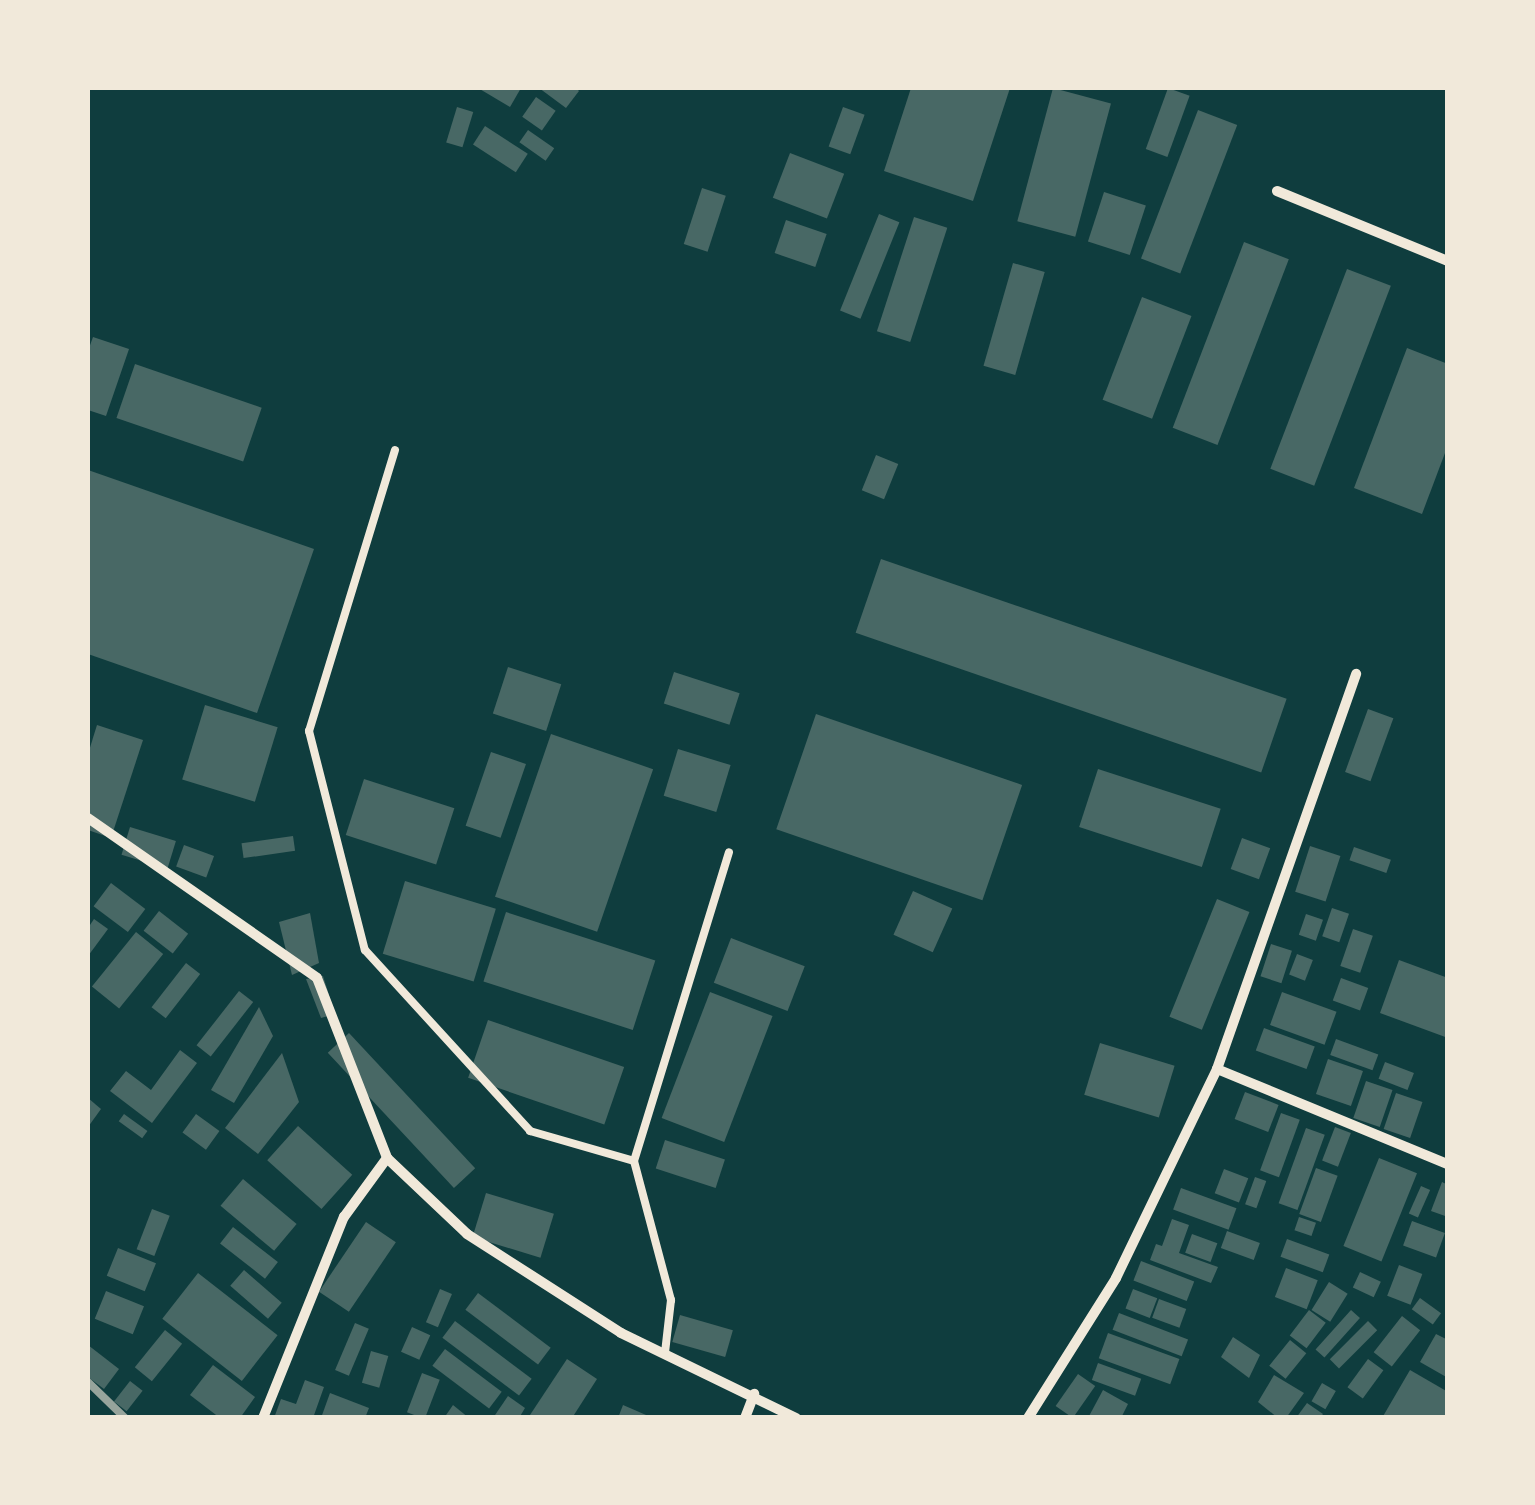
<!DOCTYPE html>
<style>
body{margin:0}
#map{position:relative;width:1535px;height:1505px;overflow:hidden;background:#0f3d3e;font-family:Inter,sans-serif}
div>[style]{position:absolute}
.building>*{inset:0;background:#486865;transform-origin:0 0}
.service>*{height:8px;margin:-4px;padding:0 4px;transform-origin:4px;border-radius:4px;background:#f1e9da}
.minor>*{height:10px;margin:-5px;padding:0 5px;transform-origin:5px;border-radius:5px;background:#f1e9da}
.rail>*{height:8px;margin:-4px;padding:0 4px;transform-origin:4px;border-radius:4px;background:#97a49c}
span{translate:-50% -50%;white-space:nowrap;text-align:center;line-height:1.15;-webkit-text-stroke:8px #f1e9da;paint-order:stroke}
.frame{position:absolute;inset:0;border:90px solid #f1e9da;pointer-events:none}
</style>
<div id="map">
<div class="building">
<i style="clip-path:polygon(478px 88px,521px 88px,510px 107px)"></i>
<i style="clip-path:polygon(539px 88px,576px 88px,579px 91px,566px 108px)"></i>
<i style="clip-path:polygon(911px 88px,1010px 88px,973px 201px,884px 171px)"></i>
<i style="left:1053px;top:88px;width:60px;height:138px;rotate:15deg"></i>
<i style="left:1168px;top:88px;width:23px;height:65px;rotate:20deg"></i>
<i style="left:536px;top:97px;width:24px;height:24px;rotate:35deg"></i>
<i style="left:457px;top:107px;width:17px;height:37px;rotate:17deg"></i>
<i style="left:843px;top:107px;width:23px;height:42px;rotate:20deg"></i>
<i style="left:1198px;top:110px;width:42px;height:159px;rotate:21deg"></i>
<i style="left:485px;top:126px;width:51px;height:22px;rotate:33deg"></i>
<i style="left:528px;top:130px;width:32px;height:15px;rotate:35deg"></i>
<i style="left:790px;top:153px;width:58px;height:48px;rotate:21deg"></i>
<i style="left:702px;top:188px;width:25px;height:59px;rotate:18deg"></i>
<i style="left:1104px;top:192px;width:44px;height:52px;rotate:18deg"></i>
<i style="left:879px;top:214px;width:22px;height:104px;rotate:22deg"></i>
<i style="left:914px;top:217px;width:35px;height:120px;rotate:18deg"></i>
<i style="left:786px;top:220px;width:43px;height:35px;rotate:19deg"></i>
<i style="left:1244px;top:242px;width:48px;height:199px;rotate:21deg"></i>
<i style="left:1013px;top:263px;width:33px;height:107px;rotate:16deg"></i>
<i style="left:1347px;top:269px;width:47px;height:214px;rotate:21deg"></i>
<i style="left:1142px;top:297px;width:53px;height:110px;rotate:21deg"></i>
<i style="clip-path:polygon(93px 337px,129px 349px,106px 416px,88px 410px,88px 351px)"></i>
<i style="clip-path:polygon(1407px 348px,1448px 364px,1448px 445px,1422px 514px,1354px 488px)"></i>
<i style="left:135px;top:364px;width:134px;height:57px;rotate:19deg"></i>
<i style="left:876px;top:455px;width:24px;height:38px;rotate:22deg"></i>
<i style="clip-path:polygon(88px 470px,314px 549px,257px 713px,88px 654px)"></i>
<i style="left:881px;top:559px;width:429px;height:78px;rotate:19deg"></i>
<i style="left:508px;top:667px;width:56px;height:49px;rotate:18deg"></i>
<i style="left:674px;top:672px;width:69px;height:33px;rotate:18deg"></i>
<i style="left:205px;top:705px;width:76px;height:78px;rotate:17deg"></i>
<i style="left:1368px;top:709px;width:27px;height:67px;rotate:20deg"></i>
<i style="left:816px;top:714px;width:218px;height:122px;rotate:19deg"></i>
<i style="clip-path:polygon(97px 725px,143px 740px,111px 838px,88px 830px,88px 754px)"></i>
<i style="left:551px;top:734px;width:108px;height:172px;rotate:19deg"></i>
<i style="left:678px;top:749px;width:55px;height:49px;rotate:17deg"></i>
<i style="left:491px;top:752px;width:37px;height:78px;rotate:19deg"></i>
<i style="left:1098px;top:769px;width:129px;height:61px;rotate:18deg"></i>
<i style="left:364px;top:779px;width:95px;height:59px;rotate:18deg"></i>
<i style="left:130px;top:827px;width:48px;height:29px;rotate:17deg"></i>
<i style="left:293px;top:836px;width:15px;height:52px;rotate:82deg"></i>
<i style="left:1242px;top:838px;width:30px;height:33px;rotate:20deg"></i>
<i style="left:184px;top:845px;width:32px;height:23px;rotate:20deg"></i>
<i style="left:1310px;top:846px;width:32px;height:48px;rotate:18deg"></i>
<i style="left:1354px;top:847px;width:39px;height:14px;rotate:19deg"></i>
<i style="left:405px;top:881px;width:95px;height:76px;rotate:17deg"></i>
<i style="left:111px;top:883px;width:43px;height:29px;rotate:37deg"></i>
<i style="left:913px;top:891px;width:43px;height:48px;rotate:24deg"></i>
<i style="left:1217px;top:899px;width:35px;height:127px;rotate:22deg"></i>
<i style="left:1332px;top:908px;width:18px;height:30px;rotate:19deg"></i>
<i style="left:159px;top:911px;width:37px;height:25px;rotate:38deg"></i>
<i style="left:506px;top:912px;width:157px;height:73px;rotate:18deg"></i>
<i style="clip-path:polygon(310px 913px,319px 963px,292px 975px,279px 922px)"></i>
<i style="left:1306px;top:914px;width:18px;height:22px;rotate:19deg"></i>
<i style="clip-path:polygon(94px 919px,108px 929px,88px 956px,88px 928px)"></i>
<i style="left:1353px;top:929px;width:21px;height:39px;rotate:19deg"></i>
<i style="left:136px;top:932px;width:35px;height:70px;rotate:39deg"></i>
<i style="left:731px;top:938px;width:79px;height:48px;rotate:21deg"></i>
<i style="left:1271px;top:944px;width:22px;height:34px;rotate:18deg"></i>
<i style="left:1297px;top:954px;width:17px;height:22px;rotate:21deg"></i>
<i style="clip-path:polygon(1399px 960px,1448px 978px,1448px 1038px,1380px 1013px)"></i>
<i style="left:186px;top:963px;width:18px;height:56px;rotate:38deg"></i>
<i style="clip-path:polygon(323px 976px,335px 1014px,321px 1018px,306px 979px)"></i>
<i style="left:1341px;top:978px;width:29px;height:24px;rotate:20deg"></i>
<i style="left:239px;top:991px;width:18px;height:69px;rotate:38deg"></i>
<i style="left:710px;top:992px;width:67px;height:135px;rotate:21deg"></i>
<i style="left:1282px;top:992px;width:58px;height:35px;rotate:20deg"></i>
<i style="clip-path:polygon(259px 1007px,273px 1036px,234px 1103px,211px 1090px)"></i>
<i style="left:488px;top:1020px;width:144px;height:61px;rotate:19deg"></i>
<i style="left:1264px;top:1028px;width:54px;height:24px;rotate:20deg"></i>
<i style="left:349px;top:1033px;width:185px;height:29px;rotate:47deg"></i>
<i style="left:1336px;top:1039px;width:45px;height:17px;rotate:20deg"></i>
<i style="left:1100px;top:1043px;width:78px;height:54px;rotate:17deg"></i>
<i style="clip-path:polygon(180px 1050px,197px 1063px,152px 1123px,110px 1091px,126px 1071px,151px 1090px)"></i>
<i style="clip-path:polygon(282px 1053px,299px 1102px,258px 1154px,225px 1128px)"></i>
<i style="left:1328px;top:1059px;width:37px;height:37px;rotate:19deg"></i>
<i style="left:1385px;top:1062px;width:31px;height:18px;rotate:21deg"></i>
<i style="left:1366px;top:1081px;width:28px;height:39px;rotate:19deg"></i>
<i style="left:1245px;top:1092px;width:36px;height:29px;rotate:21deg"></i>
<i style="left:1396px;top:1093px;width:28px;height:38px;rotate:19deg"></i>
<i style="clip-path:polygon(88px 1098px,101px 1109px,88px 1127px)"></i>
<i style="left:1281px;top:1113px;width:20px;height:61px;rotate:20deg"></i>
<i style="left:124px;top:1114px;width:29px;height:9px;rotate:36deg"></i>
<i style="left:196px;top:1114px;width:29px;height:23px;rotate:36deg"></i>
<i style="left:298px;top:1126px;width:73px;height:46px;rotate:42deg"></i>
<i style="left:1335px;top:1127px;width:17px;height:36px;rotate:21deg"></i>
<i style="left:1306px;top:1128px;width:20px;height:80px;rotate:20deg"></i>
<i style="left:665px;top:1140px;width:63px;height:30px;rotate:18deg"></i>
<i style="left:1379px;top:1158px;width:41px;height:95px;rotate:22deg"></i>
<i style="left:1316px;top:1168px;width:23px;height:49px;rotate:20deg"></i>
<i style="left:1224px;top:1169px;width:26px;height:26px;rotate:21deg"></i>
<i style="left:1255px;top:1177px;width:12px;height:29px;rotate:20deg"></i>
<i style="left:243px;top:1179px;width:70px;height:35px;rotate:40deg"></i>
<i style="clip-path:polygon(1442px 1182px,1448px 1185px,1448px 1217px,1431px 1211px)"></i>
<i style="left:1421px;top:1186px;width:10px;height:30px;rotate:24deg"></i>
<i style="left:1181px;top:1188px;width:59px;height:23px;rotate:20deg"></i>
<i style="left:486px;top:1193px;width:71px;height:46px;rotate:17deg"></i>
<i style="left:152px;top:1209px;width:19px;height:43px;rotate:21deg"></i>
<i style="left:1299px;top:1217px;width:18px;height:14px;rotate:19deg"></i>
<i style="clip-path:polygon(1172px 1219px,1189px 1225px,1179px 1253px,1218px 1267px,1211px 1283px,1150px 1260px,1156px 1244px,1162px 1246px)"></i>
<i style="left:1412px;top:1221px;width:35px;height:26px;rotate:20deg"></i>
<i style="left:366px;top:1222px;width:36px;height:84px;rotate:34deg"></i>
<i style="left:233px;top:1227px;width:57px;height:21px;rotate:38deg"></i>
<i style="left:1227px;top:1231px;width:35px;height:18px;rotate:20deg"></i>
<i style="left:1192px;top:1234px;width:27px;height:20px;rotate:20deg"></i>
<i style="left:1287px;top:1239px;width:45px;height:19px;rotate:20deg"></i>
<i style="left:118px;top:1248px;width:41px;height:30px;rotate:22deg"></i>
<i style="left:1141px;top:1261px;width:57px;height:21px;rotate:21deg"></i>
<i style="left:1399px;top:1265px;width:25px;height:33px;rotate:21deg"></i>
<i style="left:1286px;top:1268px;width:34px;height:31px;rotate:21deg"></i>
<i style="left:244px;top:1270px;width:50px;height:21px;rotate:41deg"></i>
<i style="left:1360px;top:1272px;width:23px;height:17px;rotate:25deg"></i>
<i style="left:198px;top:1273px;width:101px;height:58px;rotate:38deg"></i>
<i style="left:1329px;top:1282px;width:22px;height:33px;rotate:32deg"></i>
<i style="left:440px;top:1289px;width:13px;height:36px;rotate:23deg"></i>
<i style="left:1133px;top:1289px;width:26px;height:21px;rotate:21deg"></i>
<i style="left:106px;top:1291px;width:41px;height:30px;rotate:22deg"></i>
<i style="left:478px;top:1293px;width:91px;height:21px;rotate:37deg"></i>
<i style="left:1420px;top:1298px;width:26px;height:14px;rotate:36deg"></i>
<i style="left:1159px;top:1299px;width:29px;height:20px;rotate:20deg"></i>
<i style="left:1309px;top:1310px;width:21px;height:32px;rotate:37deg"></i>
<i style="left:1351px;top:1310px;width:12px;height:53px;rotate:42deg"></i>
<i style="left:1119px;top:1313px;width:74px;height:18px;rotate:21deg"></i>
<i style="left:680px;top:1315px;width:55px;height:28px;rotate:16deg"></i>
<i style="left:1402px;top:1316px;width:23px;height:46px;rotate:38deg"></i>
<i style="left:455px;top:1321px;width:96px;height:21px;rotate:37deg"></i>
<i style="left:1368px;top:1321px;width:13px;height:54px;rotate:45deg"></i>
<i style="left:355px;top:1323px;width:15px;height:51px;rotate:23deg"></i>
<i style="left:412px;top:1327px;width:20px;height:27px;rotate:24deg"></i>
<i style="left:165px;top:1330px;width:22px;height:48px;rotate:39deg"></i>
<i style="left:1108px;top:1333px;width:76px;height:27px;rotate:20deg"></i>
<i style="clip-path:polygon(1436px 1334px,1448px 1340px,1448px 1378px,1420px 1362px)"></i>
<i style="clip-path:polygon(1233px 1337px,1260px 1355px,1249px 1378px,1221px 1357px)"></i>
<i style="left:1290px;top:1340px;width:21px;height:33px;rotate:39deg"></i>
<i style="clip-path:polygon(88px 1345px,119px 1369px,104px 1389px,88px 1377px)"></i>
<i style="left:445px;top:1349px;width:71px;height:21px;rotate:37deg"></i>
<i style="left:371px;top:1351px;width:18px;height:33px;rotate:16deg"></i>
<i style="clip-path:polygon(567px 1359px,597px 1379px,572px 1418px,528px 1418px)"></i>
<i style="left:1368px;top:1359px;width:19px;height:35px;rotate:36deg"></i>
<i style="left:1098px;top:1363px;width:46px;height:18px;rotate:20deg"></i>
<i style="clip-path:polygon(213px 1365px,255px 1397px,240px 1418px,220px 1418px,190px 1395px)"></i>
<i style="clip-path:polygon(1410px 1370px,1448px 1392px,1448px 1418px,1382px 1418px)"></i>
<i style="left:422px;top:1373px;width:19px;height:42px;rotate:21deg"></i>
<i style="left:1078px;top:1374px;width:21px;height:39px;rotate:35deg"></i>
<i style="clip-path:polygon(1274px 1375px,1304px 1393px,1286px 1418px,1278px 1418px,1258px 1402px)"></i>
<i style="clip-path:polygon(305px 1380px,324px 1387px,313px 1418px,274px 1418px,281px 1399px,296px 1404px)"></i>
<i style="left:130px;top:1381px;width:16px;height:26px;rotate:38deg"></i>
<i style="left:1322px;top:1383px;width:16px;height:21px;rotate:30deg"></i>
<i style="clip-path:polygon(1103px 1390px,1128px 1404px,1121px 1418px,1088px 1418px)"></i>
<i style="clip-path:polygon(330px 1393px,369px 1408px,365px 1418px,321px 1418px)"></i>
<i style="clip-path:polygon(508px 1396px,525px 1408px,519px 1418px,493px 1418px)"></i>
<i style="clip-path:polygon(1307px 1403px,1323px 1414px,1320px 1418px,1296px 1418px)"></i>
<i style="clip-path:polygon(453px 1405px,469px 1418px,444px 1418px)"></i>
<i style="clip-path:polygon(623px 1405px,653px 1418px,618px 1418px)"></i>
</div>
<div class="service">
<i style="left:395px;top:450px;width:294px;rotate:107deg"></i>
<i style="left:309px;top:731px;width:226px;rotate:75.7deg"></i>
<i style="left:365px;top:950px;width:245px;rotate:47.6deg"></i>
<i style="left:530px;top:1131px;width:108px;rotate:16.1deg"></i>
<i style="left:634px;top:1161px;width:144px;rotate:75.1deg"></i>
<i style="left:671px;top:1300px;width:53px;rotate:96.5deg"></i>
<i style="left:634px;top:1161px;width:323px;rotate:-72.9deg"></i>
</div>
<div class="minor">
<i style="left:1277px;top:191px;width:185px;rotate:22.3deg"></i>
<i style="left:88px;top:818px;width:279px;rotate:34.9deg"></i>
<i style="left:317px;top:978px;width:193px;rotate:68.7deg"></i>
<i style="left:387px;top:1158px;width:110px;rotate:43.5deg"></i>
<i style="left:467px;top:1234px;width:183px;rotate:32.7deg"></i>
<i style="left:621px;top:1333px;width:195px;rotate:25.9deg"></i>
<i style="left:1217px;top:1069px;width:250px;rotate:22.4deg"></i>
<i style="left:263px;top:1418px;width:217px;rotate:-68.1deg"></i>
<i style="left:344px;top:1217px;width:73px;rotate:-53.9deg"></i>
<i style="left:745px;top:1418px;width:26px;rotate:-69deg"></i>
<i style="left:1028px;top:1418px;width:165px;rotate:-57.8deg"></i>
<i style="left:1116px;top:1278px;width:232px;rotate:-64.2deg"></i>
<i style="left:1217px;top:1069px;width:419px;rotate:-70.6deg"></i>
</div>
<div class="rail">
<i style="left:88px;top:1382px;width:52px;rotate:44.2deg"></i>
</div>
<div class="frame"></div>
</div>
